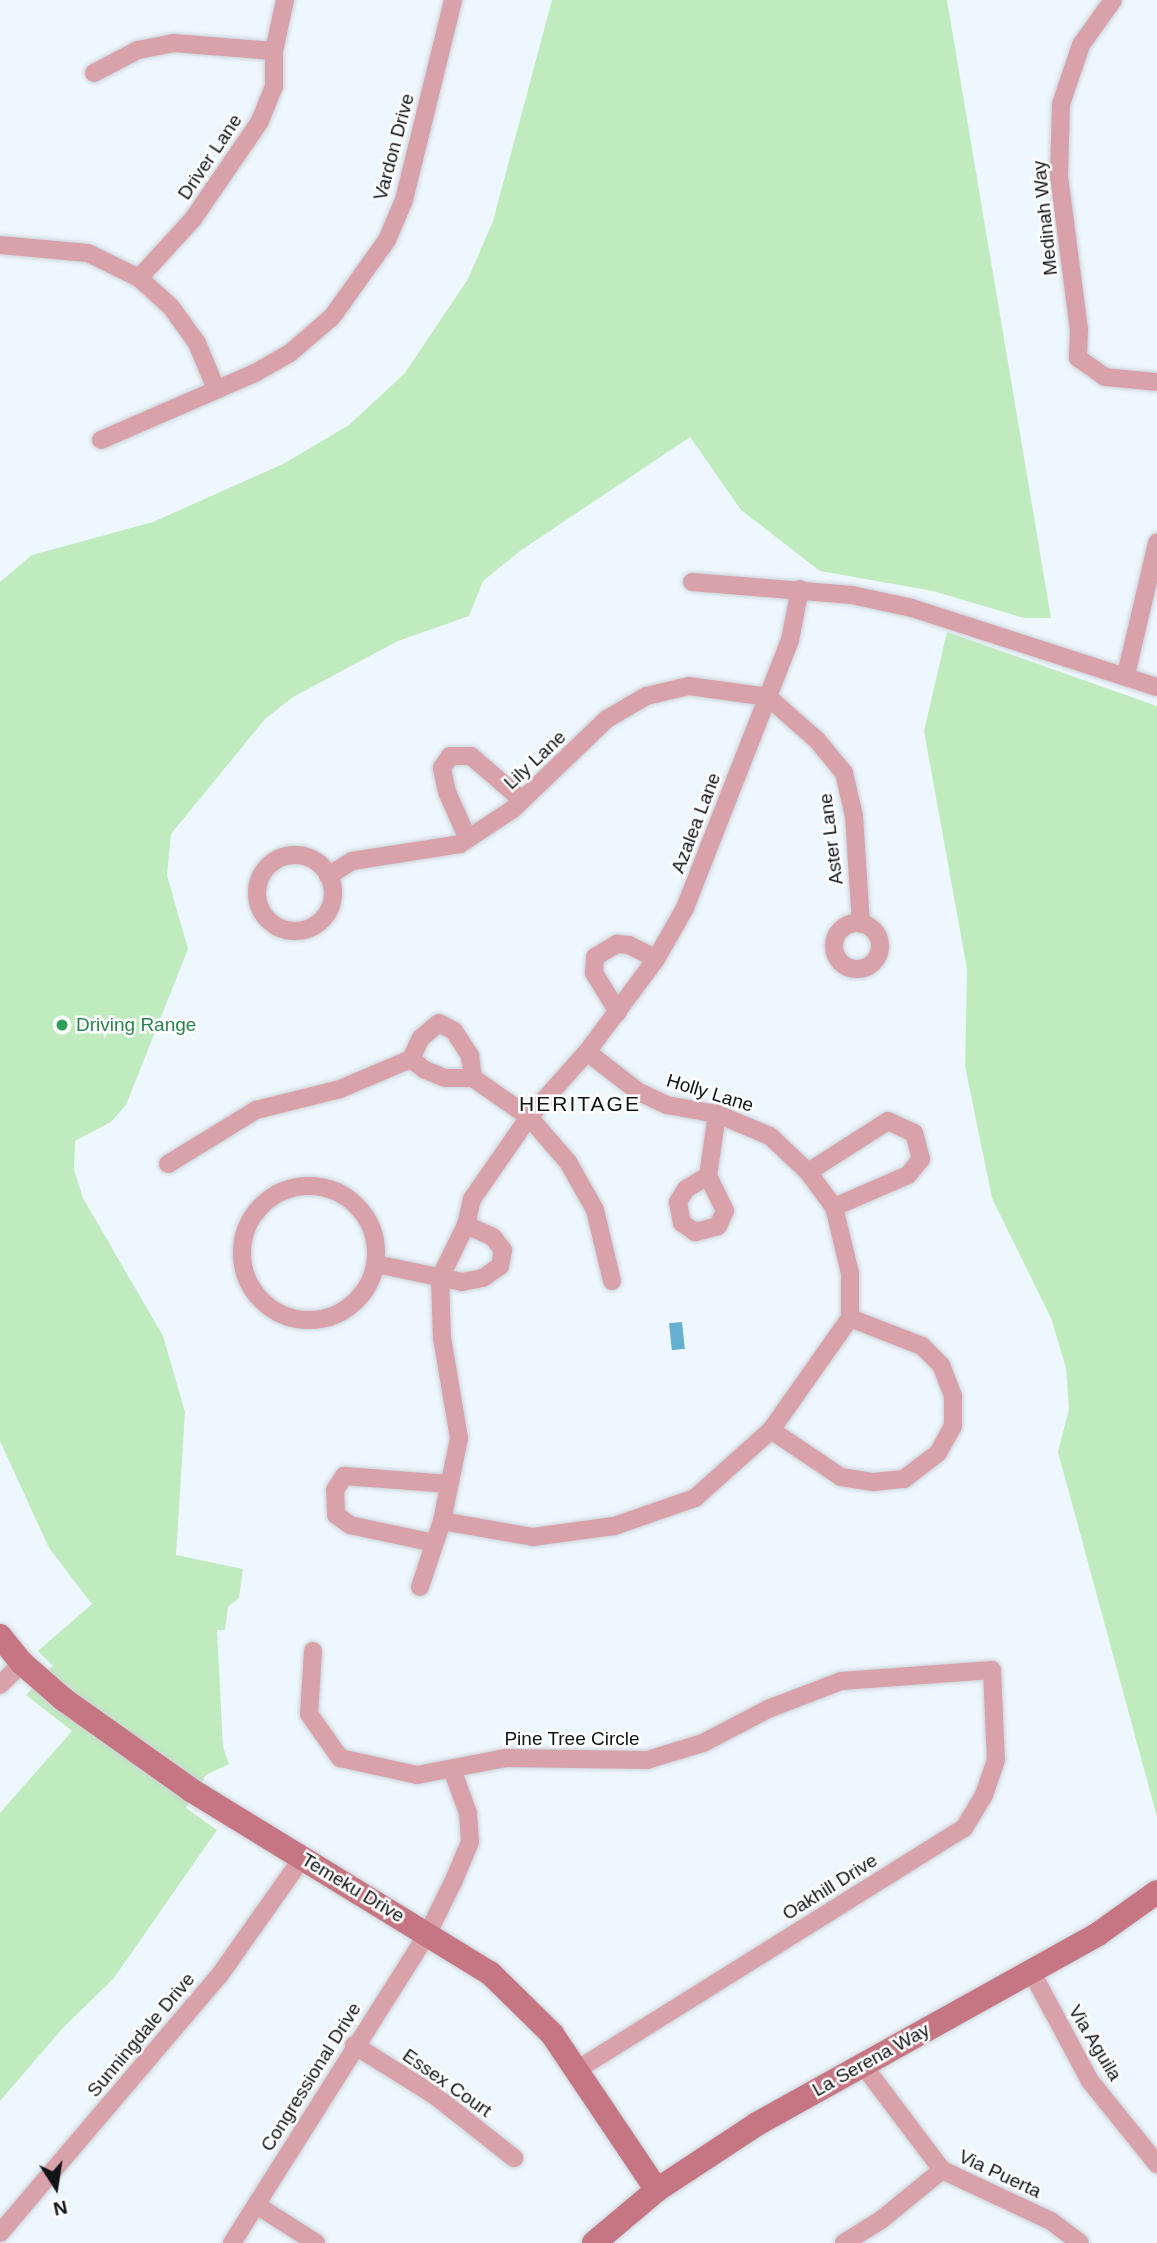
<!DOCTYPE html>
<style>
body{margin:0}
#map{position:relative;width:1157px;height:2243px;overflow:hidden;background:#eff7fe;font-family:Arial,sans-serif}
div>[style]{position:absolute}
.green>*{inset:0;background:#c0ebbf}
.water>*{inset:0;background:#65afd0;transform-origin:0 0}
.roads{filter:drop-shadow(0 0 2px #cbd3d9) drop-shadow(0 0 2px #cbd3d9)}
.street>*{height:18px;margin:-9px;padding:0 9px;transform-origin:9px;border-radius:9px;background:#d9a1a9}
.street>.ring{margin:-9px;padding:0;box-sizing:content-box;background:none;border:18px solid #d9a1a9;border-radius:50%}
.secondary>*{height:24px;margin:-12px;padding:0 12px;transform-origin:12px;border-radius:12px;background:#c67683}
.dots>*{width:19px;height:19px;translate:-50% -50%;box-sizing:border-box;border:4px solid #fff;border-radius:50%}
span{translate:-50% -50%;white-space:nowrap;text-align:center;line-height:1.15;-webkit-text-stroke:5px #fff;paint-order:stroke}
.street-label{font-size:19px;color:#111417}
.leisure-label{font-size:19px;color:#27864d}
.left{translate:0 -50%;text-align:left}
.neighbourhood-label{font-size:21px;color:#111417;letter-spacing:2px}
.north{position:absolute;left:21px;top:2152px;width:70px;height:70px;-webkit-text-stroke:5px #fff;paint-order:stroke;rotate:168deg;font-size:19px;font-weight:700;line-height:28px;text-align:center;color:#111417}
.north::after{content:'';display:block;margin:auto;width:24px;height:32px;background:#111417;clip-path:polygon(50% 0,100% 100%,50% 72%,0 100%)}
</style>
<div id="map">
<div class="green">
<i style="clip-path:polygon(552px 0,947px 0,1051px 618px,1024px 618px,933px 591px,820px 571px,741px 510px,690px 437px,520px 551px,483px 581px,469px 616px,398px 641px,293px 697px,265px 719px,171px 834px,167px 875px,188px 949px,126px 1105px,111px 1122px,75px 1141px,74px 1170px,83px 1198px,163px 1336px,185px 1412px,176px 1555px,243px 1569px,239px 1598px,228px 1607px,225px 1630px,217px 1630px,223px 1747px,229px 1764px,206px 1775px,186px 1808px,217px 1830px,114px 1978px,62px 2029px,0 2101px,0 1813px,72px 1731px,26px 1695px,53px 1666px,38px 1651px,92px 1604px,49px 1548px,0 1441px,0 582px,32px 555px,153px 522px,283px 464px,349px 425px,405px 373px,468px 279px,493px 221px)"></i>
<i style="clip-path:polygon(947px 632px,1157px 706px,1157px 1817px,1058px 1452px,1069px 1409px,1066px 1368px,1051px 1318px,992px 1198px,965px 1066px,967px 969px,924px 731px)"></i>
</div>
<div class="water">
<i style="left:682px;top:1322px;width:27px;height:13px;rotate:84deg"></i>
</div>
<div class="roads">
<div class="street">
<i style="left:1113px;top:0;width:55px;rotate:125.4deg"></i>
<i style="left:1081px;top:45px;width:62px;rotate:108.7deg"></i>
<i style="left:1061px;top:104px;width:72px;rotate:91.6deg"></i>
<i style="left:1059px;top:176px;width:154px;rotate:82.6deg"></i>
<i style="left:1079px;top:329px;width:29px;rotate:92deg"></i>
<i style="left:1078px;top:358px;width:33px;rotate:35deg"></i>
<i style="left:1105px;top:377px;width:52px;rotate:5.5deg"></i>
<i style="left:94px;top:73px;width:50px;rotate:-27.6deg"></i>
<i style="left:138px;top:50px;width:36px;rotate:-11deg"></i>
<i style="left:173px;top:43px;width:101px;rotate:4.5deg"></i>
<i style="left:0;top:245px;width:88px;rotate:5.2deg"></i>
<i style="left:88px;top:253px;width:57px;rotate:26.1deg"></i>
<i style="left:139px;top:278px;width:43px;rotate:42.2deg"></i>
<i style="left:171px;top:307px;width:44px;rotate:54.2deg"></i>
<i style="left:197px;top:343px;width:50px;rotate:67.6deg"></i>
<i style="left:139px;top:278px;width:80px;rotate:-47.5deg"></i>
<i style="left:193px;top:219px;width:119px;rotate:-55.6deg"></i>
<i style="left:260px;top:121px;width:37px;rotate:-68deg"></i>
<i style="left:274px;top:87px;width:36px;rotate:-90deg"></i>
<i style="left:274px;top:51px;width:52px;rotate:-77.8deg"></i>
<i style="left:101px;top:440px;width:168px;rotate:-23.5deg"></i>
<i style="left:255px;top:373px;width:40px;rotate:-29.7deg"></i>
<i style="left:290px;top:353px;width:55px;rotate:-40.6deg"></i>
<i style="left:332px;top:317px;width:95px;rotate:-54.5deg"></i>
<i style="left:387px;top:240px;width:43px;rotate:-67deg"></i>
<i style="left:404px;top:200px;width:206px;rotate:-76.2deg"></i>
<i style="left:692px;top:582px;width:161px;rotate:4.6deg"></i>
<i style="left:852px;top:595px;width:61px;rotate:12.2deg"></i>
<i style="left:912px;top:608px;width:257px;rotate:17.9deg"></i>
<i style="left:1126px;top:675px;width:136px;rotate:-76.8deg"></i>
<i style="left:468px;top:839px;width:51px;rotate:-114.1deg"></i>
<i style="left:447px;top:792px;width:25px;rotate:-102deg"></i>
<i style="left:442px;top:768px;width:14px;rotate:-56deg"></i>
<i style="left:450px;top:756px;width:21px"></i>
<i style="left:471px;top:756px;width:67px;rotate:40.8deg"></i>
<i class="ring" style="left:257px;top:855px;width:58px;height:58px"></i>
<i style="left:328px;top:876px;width:28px;rotate:-32deg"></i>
<i style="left:352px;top:861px;width:109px;rotate:-8.9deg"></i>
<i style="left:460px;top:844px;width:64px;rotate:-33.4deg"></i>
<i style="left:513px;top:809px;width:130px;rotate:-43.8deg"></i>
<i style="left:607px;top:719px;width:45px;rotate:-30.5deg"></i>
<i style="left:646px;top:696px;width:44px;rotate:-13.1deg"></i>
<i style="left:689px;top:686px;width:80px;rotate:7.9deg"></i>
<i style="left:768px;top:697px;width:65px;rotate:41.3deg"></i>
<i style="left:817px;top:740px;width:43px;rotate:50.7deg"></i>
<i style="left:844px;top:773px;width:44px;rotate:76.9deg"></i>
<i style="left:854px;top:816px;width:108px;rotate:86.3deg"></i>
<i class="ring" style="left:834px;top:923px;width:28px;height:28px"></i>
<i style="left:618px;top:1012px;width:46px;rotate:-121.6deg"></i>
<i style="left:594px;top:973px;width:16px;rotate:-86deg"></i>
<i style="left:595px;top:957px;width:26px;rotate:-31deg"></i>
<i style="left:617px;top:944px;width:12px;rotate:5deg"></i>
<i style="left:629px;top:945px;width:30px;rotate:27deg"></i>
<i style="left:587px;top:1052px;width:116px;rotate:-53.4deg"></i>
<i style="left:656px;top:959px;width:59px;rotate:-60.4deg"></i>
<i style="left:685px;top:908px;width:288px;rotate:-68.6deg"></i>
<i style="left:790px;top:640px;width:52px;rotate:-78.9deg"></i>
<i style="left:473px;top:1078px;width:28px;rotate:180deg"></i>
<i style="left:445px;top:1078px;width:22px;rotate:-158deg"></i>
<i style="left:425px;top:1070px;width:18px;rotate:-142deg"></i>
<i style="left:411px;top:1059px;width:23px;rotate:-65deg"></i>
<i style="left:421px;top:1038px;width:23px;rotate:-40deg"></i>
<i style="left:439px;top:1023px;width:17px;rotate:28deg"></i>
<i style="left:454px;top:1031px;width:30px;rotate:57deg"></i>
<i style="left:470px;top:1056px;width:22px;rotate:82deg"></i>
<i style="left:473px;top:1078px;width:68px;rotate:34.9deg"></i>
<i style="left:529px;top:1117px;width:60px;rotate:49.1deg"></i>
<i style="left:568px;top:1162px;width:55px;rotate:60.6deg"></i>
<i style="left:595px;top:1210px;width:73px;rotate:76.5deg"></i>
<i style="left:168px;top:1164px;width:103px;rotate:-31.5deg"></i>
<i style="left:256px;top:1110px;width:87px;rotate:-14deg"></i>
<i style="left:340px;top:1089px;width:77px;rotate:-22.9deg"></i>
<i style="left:808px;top:1172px;width:95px;rotate:-32.5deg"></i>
<i style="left:888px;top:1121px;width:29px;rotate:25deg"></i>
<i style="left:914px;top:1133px;width:27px;rotate:75deg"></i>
<i style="left:921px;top:1159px;width:21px;rotate:129deg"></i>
<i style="left:908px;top:1175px;width:81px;rotate:156.6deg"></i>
<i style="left:708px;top:1176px;width:39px;rotate:64deg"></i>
<i style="left:725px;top:1211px;width:17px;rotate:115deg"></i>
<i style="left:718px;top:1226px;width:24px;rotate:165deg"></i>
<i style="left:695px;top:1232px;width:16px;rotate:-145deg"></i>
<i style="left:682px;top:1223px;width:21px;rotate:-101deg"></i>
<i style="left:678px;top:1202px;width:15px;rotate:-58deg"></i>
<i style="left:686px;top:1189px;width:26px;rotate:-31deg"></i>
<i style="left:708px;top:1176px;width:63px;rotate:-81.7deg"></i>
<i class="ring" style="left:242px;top:1186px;width:116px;height:116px"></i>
<i style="left:376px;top:1264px;width:88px;rotate:11.8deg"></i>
<i style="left:462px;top:1282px;width:21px;rotate:-11deg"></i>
<i style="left:483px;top:1278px;width:21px;rotate:-35deg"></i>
<i style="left:500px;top:1266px;width:16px;rotate:-79deg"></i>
<i style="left:503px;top:1250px;width:16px;rotate:-128deg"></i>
<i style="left:493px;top:1237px;width:30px;rotate:-156deg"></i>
<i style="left:771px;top:1430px;width:84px;rotate:33.9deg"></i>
<i style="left:841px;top:1477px;width:33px;rotate:9deg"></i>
<i style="left:874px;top:1482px;width:30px;rotate:-6deg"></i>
<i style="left:904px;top:1479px;width:43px;rotate:-37.4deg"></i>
<i style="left:938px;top:1453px;width:31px;rotate:-61deg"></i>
<i style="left:953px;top:1426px;width:30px;rotate:-90deg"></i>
<i style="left:953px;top:1396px;width:33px;rotate:-111deg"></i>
<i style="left:941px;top:1365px;width:27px;rotate:-135deg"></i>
<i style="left:922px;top:1346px;width:77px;rotate:-158.7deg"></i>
<i style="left:434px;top:1543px;width:86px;rotate:-167.9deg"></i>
<i style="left:350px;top:1525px;width:17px;rotate:-144deg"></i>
<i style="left:336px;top:1515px;width:25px;rotate:-92deg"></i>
<i style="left:335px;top:1490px;width:17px;rotate:-57deg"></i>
<i style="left:344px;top:1476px;width:106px;rotate:4.3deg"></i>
<i style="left:420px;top:1587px;width:70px;rotate:-71.6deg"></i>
<i style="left:442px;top:1521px;width:85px;rotate:-78.4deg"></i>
<i style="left:459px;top:1438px;width:101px;rotate:-99.6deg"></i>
<i style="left:442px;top:1338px;width:60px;rotate:-91.9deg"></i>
<i style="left:440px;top:1278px;width:59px;rotate:-63.9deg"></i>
<i style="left:466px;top:1225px;width:27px;rotate:-77deg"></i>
<i style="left:472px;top:1199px;width:100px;rotate:-55.2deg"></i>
<i style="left:529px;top:1117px;width:87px;rotate:-48.3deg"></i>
<i style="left:587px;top:1052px;width:66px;rotate:37.6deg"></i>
<i style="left:639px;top:1092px;width:31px;rotate:25deg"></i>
<i style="left:667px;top:1105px;width:51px;rotate:10.2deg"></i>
<i style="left:717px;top:1114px;width:57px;rotate:22.5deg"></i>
<i style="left:770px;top:1136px;width:52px;rotate:43.5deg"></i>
<i style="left:808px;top:1172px;width:44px;rotate:53.4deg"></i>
<i style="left:834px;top:1207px;width:68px;rotate:76.4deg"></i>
<i style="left:850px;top:1273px;width:45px;rotate:90deg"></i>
<i style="left:850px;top:1318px;width:137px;rotate:125.2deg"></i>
<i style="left:771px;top:1430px;width:102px;rotate:138.2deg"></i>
<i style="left:695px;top:1498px;width:86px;rotate:160.9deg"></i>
<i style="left:614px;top:1526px;width:82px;rotate:172.3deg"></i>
<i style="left:533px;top:1537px;width:92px;rotate:-170deg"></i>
<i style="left:313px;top:1651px;width:63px;rotate:93.6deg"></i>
<i style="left:309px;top:1714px;width:54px;rotate:54.8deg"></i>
<i style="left:340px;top:1758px;width:79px;rotate:12.4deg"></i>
<i style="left:417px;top:1775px;width:91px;rotate:-10.8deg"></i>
<i style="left:506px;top:1758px;width:141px;rotate:0.8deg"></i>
<i style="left:647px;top:1760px;width:59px;rotate:-16.9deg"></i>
<i style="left:703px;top:1743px;width:73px;rotate:-27.6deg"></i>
<i style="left:768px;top:1709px;width:78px;rotate:-21deg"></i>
<i style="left:841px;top:1681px;width:151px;rotate:-4.2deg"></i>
<i style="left:992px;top:1670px;width:90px;rotate:87.5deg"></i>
<i style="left:996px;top:1760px;width:37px;rotate:109deg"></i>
<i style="left:984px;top:1795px;width:39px;rotate:121deg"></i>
<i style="left:964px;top:1828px;width:455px;rotate:148deg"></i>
<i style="left:0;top:1685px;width:31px;rotate:-45deg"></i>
<i style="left:1031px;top:1971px;width:125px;rotate:61.8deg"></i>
<i style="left:1090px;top:2081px;width:107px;rotate:51.1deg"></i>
<i style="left:354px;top:2045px;width:94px;rotate:32deg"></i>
<i style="left:434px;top:2095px;width:102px;rotate:38.2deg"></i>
<i style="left:863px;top:2065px;width:131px;rotate:53deg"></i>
<i style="left:942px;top:2170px;width:120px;rotate:25.1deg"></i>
<i style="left:1051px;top:2221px;width:36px;rotate:37deg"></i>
<i style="left:258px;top:2206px;width:69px;rotate:32.5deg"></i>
<i style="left:0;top:2233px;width:338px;rotate:-49.6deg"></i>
<i style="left:219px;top:1976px;width:146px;rotate:-54.8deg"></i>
<i style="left:232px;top:2243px;width:367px;rotate:-57.7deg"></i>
<i style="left:428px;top:1933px;width:59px;rotate:-63.9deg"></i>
<i style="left:454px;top:1880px;width:41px;rotate:-67.2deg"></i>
<i style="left:470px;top:1842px;width:29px;rotate:-94deg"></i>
<i style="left:468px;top:1813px;width:47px;rotate:-110deg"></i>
<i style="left:844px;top:2243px;width:44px;rotate:-31.9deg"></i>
<i style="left:881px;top:2220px;width:79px;rotate:-39.3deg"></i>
</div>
<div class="secondary">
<i style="left:0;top:1636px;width:35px;rotate:51deg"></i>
<i style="left:22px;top:1663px;width:55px;rotate:41.3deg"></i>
<i style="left:63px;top:1699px;width:157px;rotate:35.4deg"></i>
<i style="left:191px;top:1790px;width:351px;rotate:31.5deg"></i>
<i style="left:490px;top:1973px;width:87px;rotate:44.5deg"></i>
<i style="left:552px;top:2034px;width:188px;rotate:56.1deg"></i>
<i style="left:594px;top:2243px;width:82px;rotate:-40.1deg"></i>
<i style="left:657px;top:2190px;width:120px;rotate:-33.4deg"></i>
<i style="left:757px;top:2124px;width:390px;rotate:-29.1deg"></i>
<i style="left:1098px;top:1934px;width:72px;rotate:-35.4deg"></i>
</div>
</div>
<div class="dots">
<i style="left:62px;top:1025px;background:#2e9e5b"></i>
</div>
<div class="street-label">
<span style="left:394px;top:147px;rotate:-75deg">Vardon Drive</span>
<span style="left:210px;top:157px;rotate:-56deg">Driver Lane</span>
<span style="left:1045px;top:218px;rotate:-96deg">Medinah Way</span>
<span style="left:535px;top:760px;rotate:-43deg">Lily Lane</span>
<span style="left:696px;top:823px;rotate:-69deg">Azalea Lane</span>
<span style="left:831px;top:839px;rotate:-97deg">Aster Lane</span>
<span style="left:710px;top:1093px;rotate:17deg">Holly Lane</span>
<span style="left:572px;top:1739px">Pine Tree Circle</span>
<span style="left:830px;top:1887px;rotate:-32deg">Oakhill Drive</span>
<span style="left:353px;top:1888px;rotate:31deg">Temeku Drive</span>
<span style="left:141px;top:2035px;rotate:-50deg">Sunningdale Drive</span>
<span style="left:1095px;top:2043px;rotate:59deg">Via Aguila</span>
<span style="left:871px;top:2060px;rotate:-29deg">La Serena Way</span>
<span style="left:311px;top:2077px;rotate:-58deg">Congressional Drive</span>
<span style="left:447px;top:2083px;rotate:35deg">Essex Court</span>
<span style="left:1000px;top:2174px;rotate:25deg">Via Puerta</span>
</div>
<div class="leisure-label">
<span class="left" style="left:76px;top:1025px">Driving Range</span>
</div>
<div class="neighbourhood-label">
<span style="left:580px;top:1104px">HERITAGE</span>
</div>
<div class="north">N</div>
</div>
